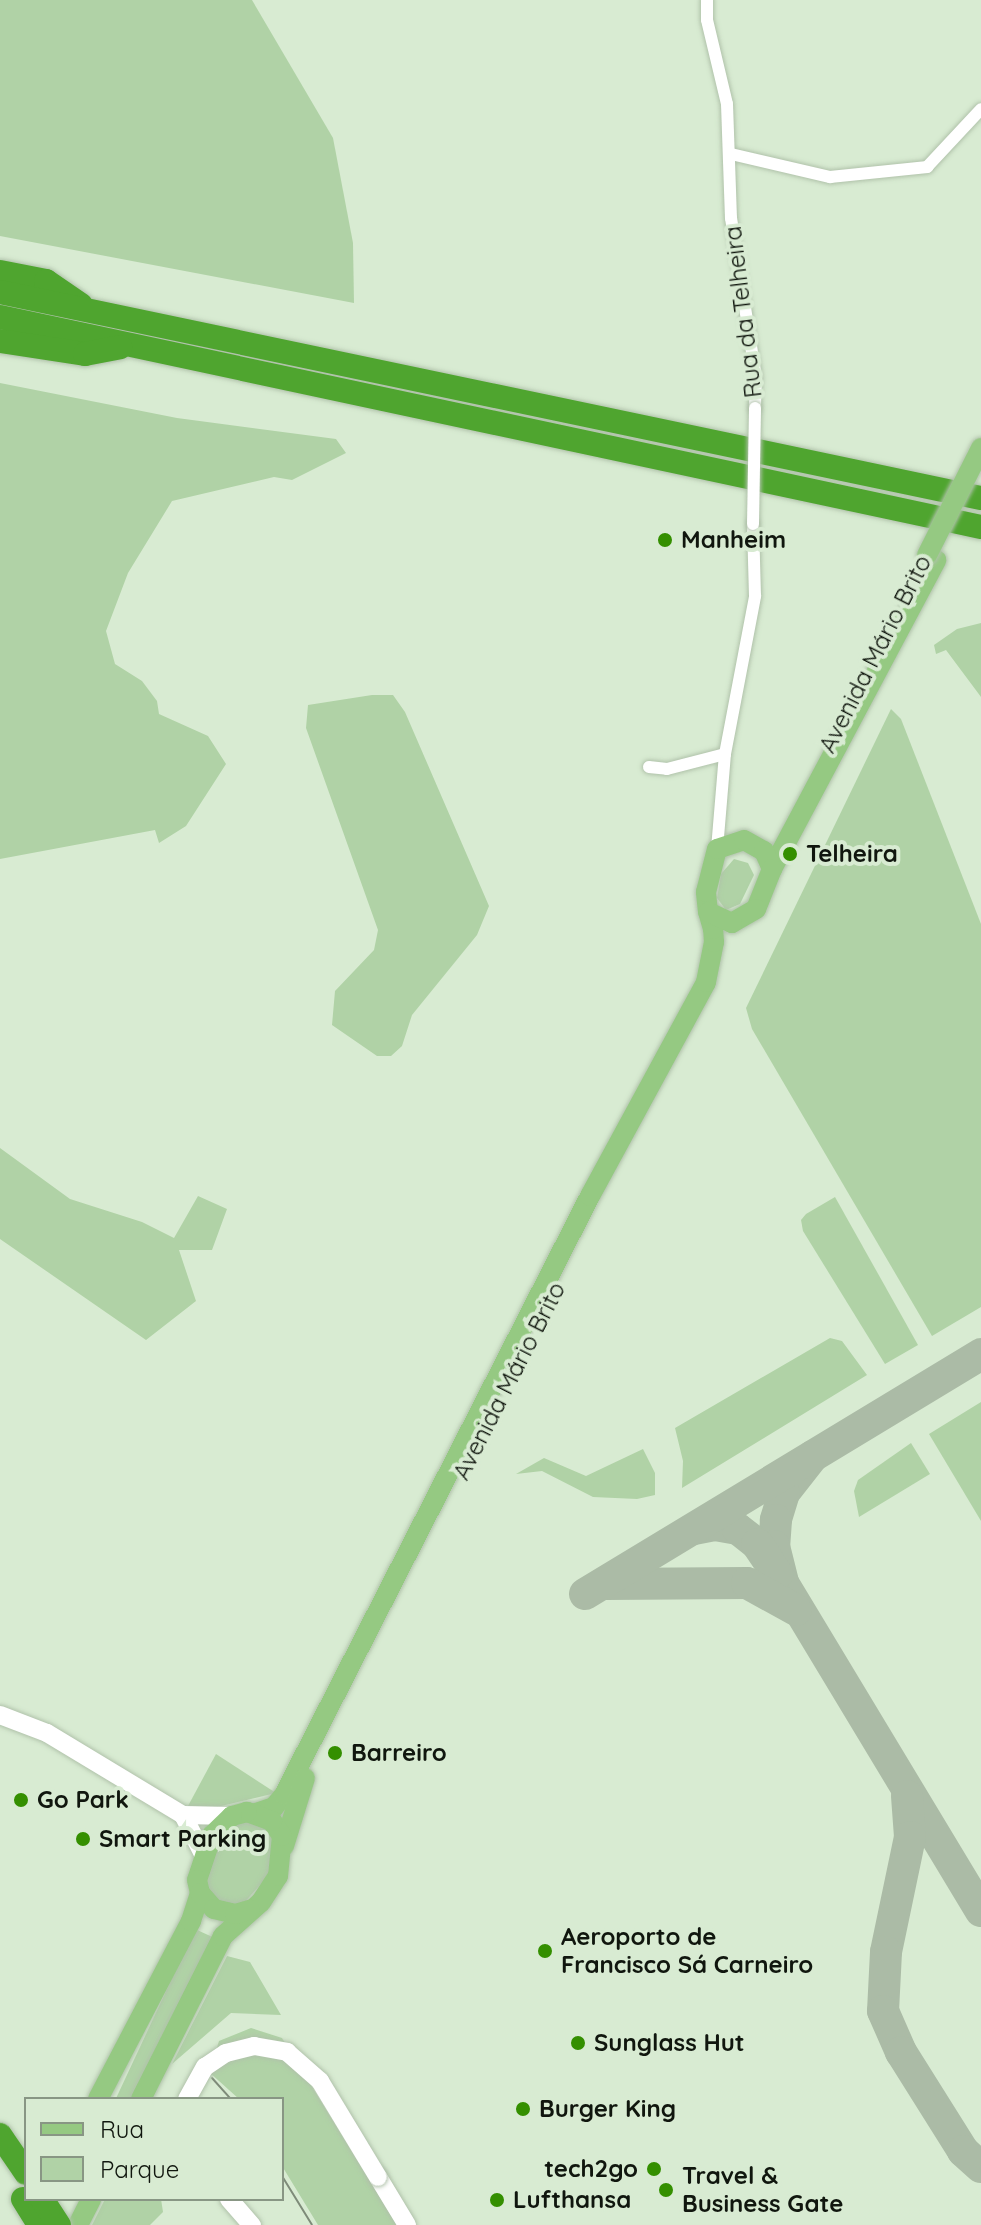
<!DOCTYPE html>
<meta charset="utf-8">
<style>
body{margin:0}
#map{position:relative;width:981px;height:2225px;overflow:hidden;background:#d8ebd2;font-family:Quicksand,sans-serif}
div>[style]{position:absolute}
.green>*{inset:0;background:#b0d2a6;transform-origin:0 0}
.taxiway>*{height:32px;margin:-16px;padding:0 16px;transform-origin:16px;border-radius:16px;background:#abbba6}
.roads{filter:drop-shadow(0 0 2px #b0c2aa) drop-shadow(0 0 2px #b0c2aa)}
.minor>*{height:12px;margin:-6px;padding:0 6px;transform-origin:6px;border-radius:6px;background:#fff}
.secondary>*{height:18px;margin:-9px;padding:0 9px;transform-origin:9px;border-radius:9px;background:#fff}
.primary>*{height:20px;margin:-10px;padding:0 10px;transform-origin:10px;border-radius:10px;background:#95c982}
.motorway>*{height:24px;margin:-12px;padding:0 12px;transform-origin:12px;border-radius:12px;background:#4fa52f}
.tram>*{height:2px;margin:-1px;padding:0 1px;transform-origin:1px;border-radius:1px;background:#7e8b79}
.bridges{filter:drop-shadow(0 0 2px #b0c2aa) drop-shadow(0 0 2px #b0c2aa)}
.minor-bridge>*{height:12px;margin:-6px;padding:0 6px;transform-origin:6px;border-radius:6px;background:#fff}
.secondary-bridge>*{height:18px;margin:-9px;padding:0 9px;transform-origin:9px;border-radius:9px;background:#fff}
.primary-bridge>*{height:20px;margin:-10px;padding:0 10px;transform-origin:10px;border-radius:10px;background:#95c982}
.motorway-bridge>*{height:24px;margin:-12px;padding:0 12px;transform-origin:12px;border-radius:12px;background:#4fa52f}
.dots>*{width:22px;height:22px;translate:-50% -50%;box-sizing:border-box;border:4px solid #d8ebd2;border-radius:50%}
span{translate:-50% -50%;white-space:nowrap;text-align:center;line-height:1.15;-webkit-text-stroke:8px #d8ebd2;paint-order:stroke}
.street-label{font-size:24px;color:#10160e}
.poi-label{font-size:24px;color:#10160e;font-weight:700}
.left{translate:0 -50%;text-align:left}
.right{translate:-100% -50%;text-align:right}
.legend{position:absolute;left:24px;top:2097px;width:260px;height:104px;box-sizing:border-box;background:#d8ebd2;border:2px solid #889684;margin:0;padding:10px 14px;list-style:none;font-size:24px;color:#10160e}
.legend li{display:flex;align-items:center;gap:16px;height:40px}
.legend b{width:40px;border:2px solid #889684}
</style>
<div id="map">
<div class="green">
<i style="clip-path:polygon(0 0,252px 0,333px 138px,353px 243px,354px 303px,0 236px)"></i>
<i style="clip-path:polygon(0 383px,177px 418px,336px 439px,346px 453px,292px 480px,274px 477px,172px 501px,128px 573px,106px 631px,115px 664px,142px 681px,157px 701px,159px 714px,208px 736px,226px 764px,186px 826px,159px 843px,155px 830px,0 859px)"></i>
<i style="clip-path:polygon(981px 623px,981px 697px,946px 650px,936px 654px,934px 645px,957px 629px)"></i>
<i style="clip-path:polygon(372px 695px,393px 695px,405px 712px,489px 906px,477px 935px,412px 1015px,402px 1046px,391px 1056px,377px 1056px,332px 1025px,335px 991px,374px 950px,378px 930px,306px 728px,308px 705px)"></i>
<i style="clip-path:polygon(891px 709px,901px 719px,981px 924px,981px 1307px,932px 1336px,752px 1029px,746px 1008px)"></i>
<i style="clip-path:polygon(734px 859px,748px 863px,754px 875px,740px 904px,726px 910px,717px 898px,721px 874px)"></i>
<i style="clip-path:polygon(0 1148px,70px 1199px,142px 1222px,174px 1238px,198px 1196px,227px 1209px,212px 1250px,179px 1250px,196px 1301px,146px 1340px,0 1239px)"></i>
<i style="clip-path:polygon(835px 1197px,918px 1345px,885px 1364px,803px 1231px,801px 1220px,806px 1214px)"></i>
<i style="clip-path:polygon(830px 1338px,842px 1341px,867px 1375px,682px 1488px,683px 1461px,675px 1428px)"></i>
<i style="clip-path:polygon(981px 1402px,981px 1521px,929px 1434px)"></i>
<i style="clip-path:polygon(911px 1443px,930px 1474px,859px 1517px,854px 1491px,858px 1480px)"></i>
<i style="clip-path:polygon(643px 1449px,655px 1473px,655px 1495px,637px 1499px,593px 1497px,542px 1471px,516px 1474px,544px 1458px,586px 1476px)"></i>
<i style="clip-path:polygon(216px 1754px,276px 1793px,213px 1808px,188px 1806px)"></i>
<i style="clip-path:polygon(249px 1818px,273px 1833px,268px 1876px,243px 1904px,221px 1904px,207px 1887px,211px 1854px,231px 1827px)"></i>
<i style="left:195px;top:1929px;width:21px;height:192px;rotate:25deg"></i>
<i style="clip-path:polygon(227px 1956px,250px 1962px,281px 2015px,231px 2013px,172px 2064px)"></i>
<i style="clip-path:polygon(251px 2028px,282px 2038px,397px 2225px,318px 2225px,282px 2166px,282px 2099px,239px 2099px,209px 2072px,219px 2041px)"></i>
<i style="clip-path:polygon(105px 2199px,161px 2199px,163px 2212px,150px 2225px,92px 2225px)"></i>
</div>
<div class="taxiway">
<i style="left:813px;top:1456px;width:47px;rotate:128.1deg"></i>
<i style="left:784px;top:1493px;width:28px;rotate:107deg"></i>
<i style="left:776px;top:1520px;width:26px;rotate:94deg"></i>
<i style="left:774px;top:1546px;width:38px;rotate:76deg"></i>
<i style="left:783px;top:1583px;width:383px;rotate:58.9deg"></i>
<i style="left:694px;top:1529px;width:21px;rotate:-11deg"></i>
<i style="left:715px;top:1525px;width:23px;rotate:10deg"></i>
<i style="left:738px;top:1529px;width:24px;rotate:38deg"></i>
<i style="left:757px;top:1544px;width:36px;rotate:56deg"></i>
<i style="left:606px;top:1584px;width:141px;rotate:-0.4deg"></i>
<i style="left:747px;top:1583px;width:56px;rotate:28.9deg"></i>
<i style="left:585px;top:1594px;width:463px;rotate:-31.2deg"></i>
<i style="left:907px;top:1796px;width:41px;rotate:85.8deg"></i>
<i style="left:910px;top:1837px;width:117px;rotate:101.8deg"></i>
<i style="left:886px;top:1952px;width:59px;rotate:92.9deg"></i>
<i style="left:883px;top:2011px;width:45px;rotate:66.3deg"></i>
<i style="left:901px;top:2052px;width:117px;rotate:57.9deg"></i>
<i style="left:963px;top:2151px;width:24px;rotate:42deg"></i>
</div>
<div class="roads">
<div class="minor">
<i style="left:707px;top:0;width:20px;rotate:90deg"></i>
<i style="left:707px;top:20px;width:86px;rotate:76.6deg"></i>
<i style="left:727px;top:104px;width:114px;rotate:88deg"></i>
<i style="left:731px;top:218px;width:161px;rotate:81.1deg"></i>
<i style="left:756px;top:377px;width:31px;rotate:92deg"></i>
<i style="left:731px;top:154px;width:102px;rotate:13.1deg"></i>
<i style="left:830px;top:177px;width:98px;rotate:-5.9deg"></i>
<i style="left:927px;top:167px;width:79px;rotate:-47deg"></i>
<i style="left:649px;top:767px;width:18px;rotate:6deg"></i>
<i style="left:667px;top:769px;width:60px;rotate:-14.5deg"></i>
<i style="left:717px;top:849px;width:95px;rotate:-85.2deg"></i>
<i style="left:725px;top:754px;width:161px;rotate:-79.2deg"></i>
<i style="left:755px;top:596px;width:72px;rotate:-91.6deg"></i>
</div>
<div class="secondary">
<i style="left:0;top:1715px;width:50px;rotate:21deg"></i>
<i style="left:47px;top:1733px;width:159px;rotate:31.1deg"></i>
<i style="left:183px;top:1815px;width:44px;rotate:62.9deg"></i>
<i style="left:183px;top:1815px;width:49px;rotate:1.2deg"></i>
<i style="left:378px;top:2177px;width:56px;rotate:58.9deg"></i>
<i style="left:229px;top:2199px;width:35px;rotate:49deg"></i>
</div>
<div class="primary">
<i style="left:772px;top:869px;width:350px;rotate:-62deg"></i>
<i style="left:256px;top:1813px;width:19px;rotate:-18deg"></i>
<i style="left:274px;top:1807px;width:16px;rotate:-50deg"></i>
<i style="left:284px;top:1795px;width:673px;rotate:-62.94deg"></i>
<i style="left:590px;top:1196px;width:243px;rotate:-61.5deg"></i>
<i style="left:706px;top:982px;width:41px;rotate:-78.7deg"></i>
<i style="left:714px;top:942px;width:13px;rotate:-94deg"></i>
<i style="left:713px;top:929px;width:18px;rotate:-106deg"></i>
<i style="left:708px;top:912px;width:20px;rotate:-96deg"></i>
<i style="left:706px;top:892px;width:44px;rotate:-75.7deg"></i>
<i style="left:717px;top:849px;width:28px;rotate:-18deg"></i>
<i style="left:744px;top:840px;width:23px;rotate:29deg"></i>
<i style="left:764px;top:851px;width:20px;rotate:66deg"></i>
<i style="left:772px;top:869px;width:43px;rotate:111.8deg"></i>
<i style="left:756px;top:909px;width:28px;rotate:150deg"></i>
<i style="left:732px;top:923px;width:26px;rotate:-155deg"></i>
<i style="left:284px;top:1846px;width:71px;rotate:-72.8deg"></i>
<i style="left:98px;top:2099px;width:201px;rotate:-62.4deg"></i>
<i style="left:191px;top:1921px;width:29px;rotate:-72deg"></i>
<i style="left:141px;top:2099px;width:182px;rotate:-63.3deg"></i>
<i style="left:223px;top:1936px;width:51px;rotate:-41.8deg"></i>
<i style="left:261px;top:1902px;width:31px;rotate:-57deg"></i>
<i style="left:278px;top:1876px;width:40px;rotate:-84.3deg"></i>
<i style="left:282px;top:1836px;width:18px;rotate:-124deg"></i>
<i style="left:272px;top:1821px;width:27px;rotate:-160deg"></i>
<i style="left:247px;top:1812px;width:16px;rotate:165deg"></i>
<i style="left:232px;top:1816px;width:28px;rotate:136deg"></i>
<i style="left:212px;top:1835px;width:47px;rotate:108.4deg"></i>
<i style="left:197px;top:1880px;width:13px;rotate:77deg"></i>
<i style="left:200px;top:1893px;width:21px;rotate:49deg"></i>
<i style="left:214px;top:1909px;width:22px;rotate:13deg"></i>
<i style="left:235px;top:1914px;width:15px;rotate:-16deg"></i>
<i style="left:78px;top:2225px;width:29px;rotate:-63deg"></i>
</div>
<div class="motorway">
<i style="left:0;top:272px;width:47px;rotate:11.1deg"></i>
<i style="left:46px;top:281px;width:42px;rotate:34.4deg"></i>
<i style="left:0;top:292px;width:1002px;rotate:11.86deg"></i>
<i style="left:0;top:317px;width:1003px;rotate:12.08deg"></i>
<i style="left:0;top:341px;width:86px;rotate:8.7deg"></i>
<i style="left:85px;top:354px;width:36px;rotate:-11deg"></i>
<i style="left:0;top:2135px;width:46px;rotate:55.6deg"></i>
</div>
</div>
<div class="tram">
<i style="left:212px;top:2078px;width:28px;rotate:48deg"></i>
<i style="left:282px;top:2176px;width:57px;rotate:58.5deg"></i>
</div>
<div class="bridges">
<div class="minor-bridge">
<i style="left:753px;top:524px;width:116px;rotate:-89deg"></i>
</div>
<div class="secondary-bridge">
<i style="left:187px;top:2099px;width:37px;rotate:-61deg"></i>
<i style="left:205px;top:2067px;width:25px;rotate:-34deg"></i>
<i style="left:226px;top:2053px;width:29px;rotate:-14deg"></i>
<i style="left:254px;top:2046px;width:34px;rotate:10deg"></i>
<i style="left:287px;top:2052px;width:44px;rotate:41.3deg"></i>
<i style="left:320px;top:2081px;width:112px;rotate:58.9deg"></i>
</div>
<div class="primary-bridge">
<i style="left:927px;top:555px;width:120px;rotate:-63.2deg"></i>
</div>
<div class="motorway-bridge">
<i style="left:23px;top:2199px;width:31px;rotate:58deg"></i>
<i style="left:42px;top:2199px;width:31px;rotate:57deg"></i>
</div>
</div>
<div class="dots">
<i style="left:665px;top:540px;background:#348f00"></i>
<i style="left:790px;top:854px;background:#348f00"></i>
<i style="left:335px;top:1753px;background:#348f00"></i>
<i style="left:21px;top:1800px;background:#348f00"></i>
<i style="left:83px;top:1839px;background:#348f00"></i>
<i style="left:545px;top:1951px;background:#348f00"></i>
<i style="left:578px;top:2043px;background:#348f00"></i>
<i style="left:523px;top:2109px;background:#348f00"></i>
<i style="left:654px;top:2169px;background:#348f00"></i>
<i style="left:666px;top:2190px;background:#348f00"></i>
<i style="left:497px;top:2200px;background:#348f00"></i>
</div>
<div class="street-label">
<span style="left:743px;top:312px;rotate:-97deg">Rua da Telheira</span>
<span style="left:875px;top:654px;rotate:-63deg">Avenida Mário Brito</span>
<span style="left:509px;top:1381px;rotate:-63deg">Avenida Mário Brito</span>
</div>
<div class="poi-label">
<span class="left" style="left:681px;top:540px">Manheim</span>
<span class="left" style="left:806px;top:854px">Telheira</span>
<span class="left" style="left:351px;top:1753px">Barreiro</span>
<span class="left" style="left:37px;top:1800px">Go Park</span>
<span class="left" style="left:99px;top:1839px">Smart Parking</span>
<span class="left" style="left:561px;top:1951px">Aeroporto de<br>Francisco Sá Carneiro</span>
<span class="left" style="left:594px;top:2043px">Sunglass Hut</span>
<span class="left" style="left:539px;top:2109px">Burger King</span>
<span class="right" style="left:638px;top:2169px">tech2go</span>
<span class="left" style="left:682px;top:2190px">Travel &amp;<br>Business Gate</span>
<span class="left" style="left:513px;top:2200px">Lufthansa</span>
</div>
<ul class="legend">
<li><b style="height:10px;background:#95c982"></b>Rua</li>
<li><b style="height:22px;background:#b0d2a6"></b>Parque</li>
</ul>
</div>
